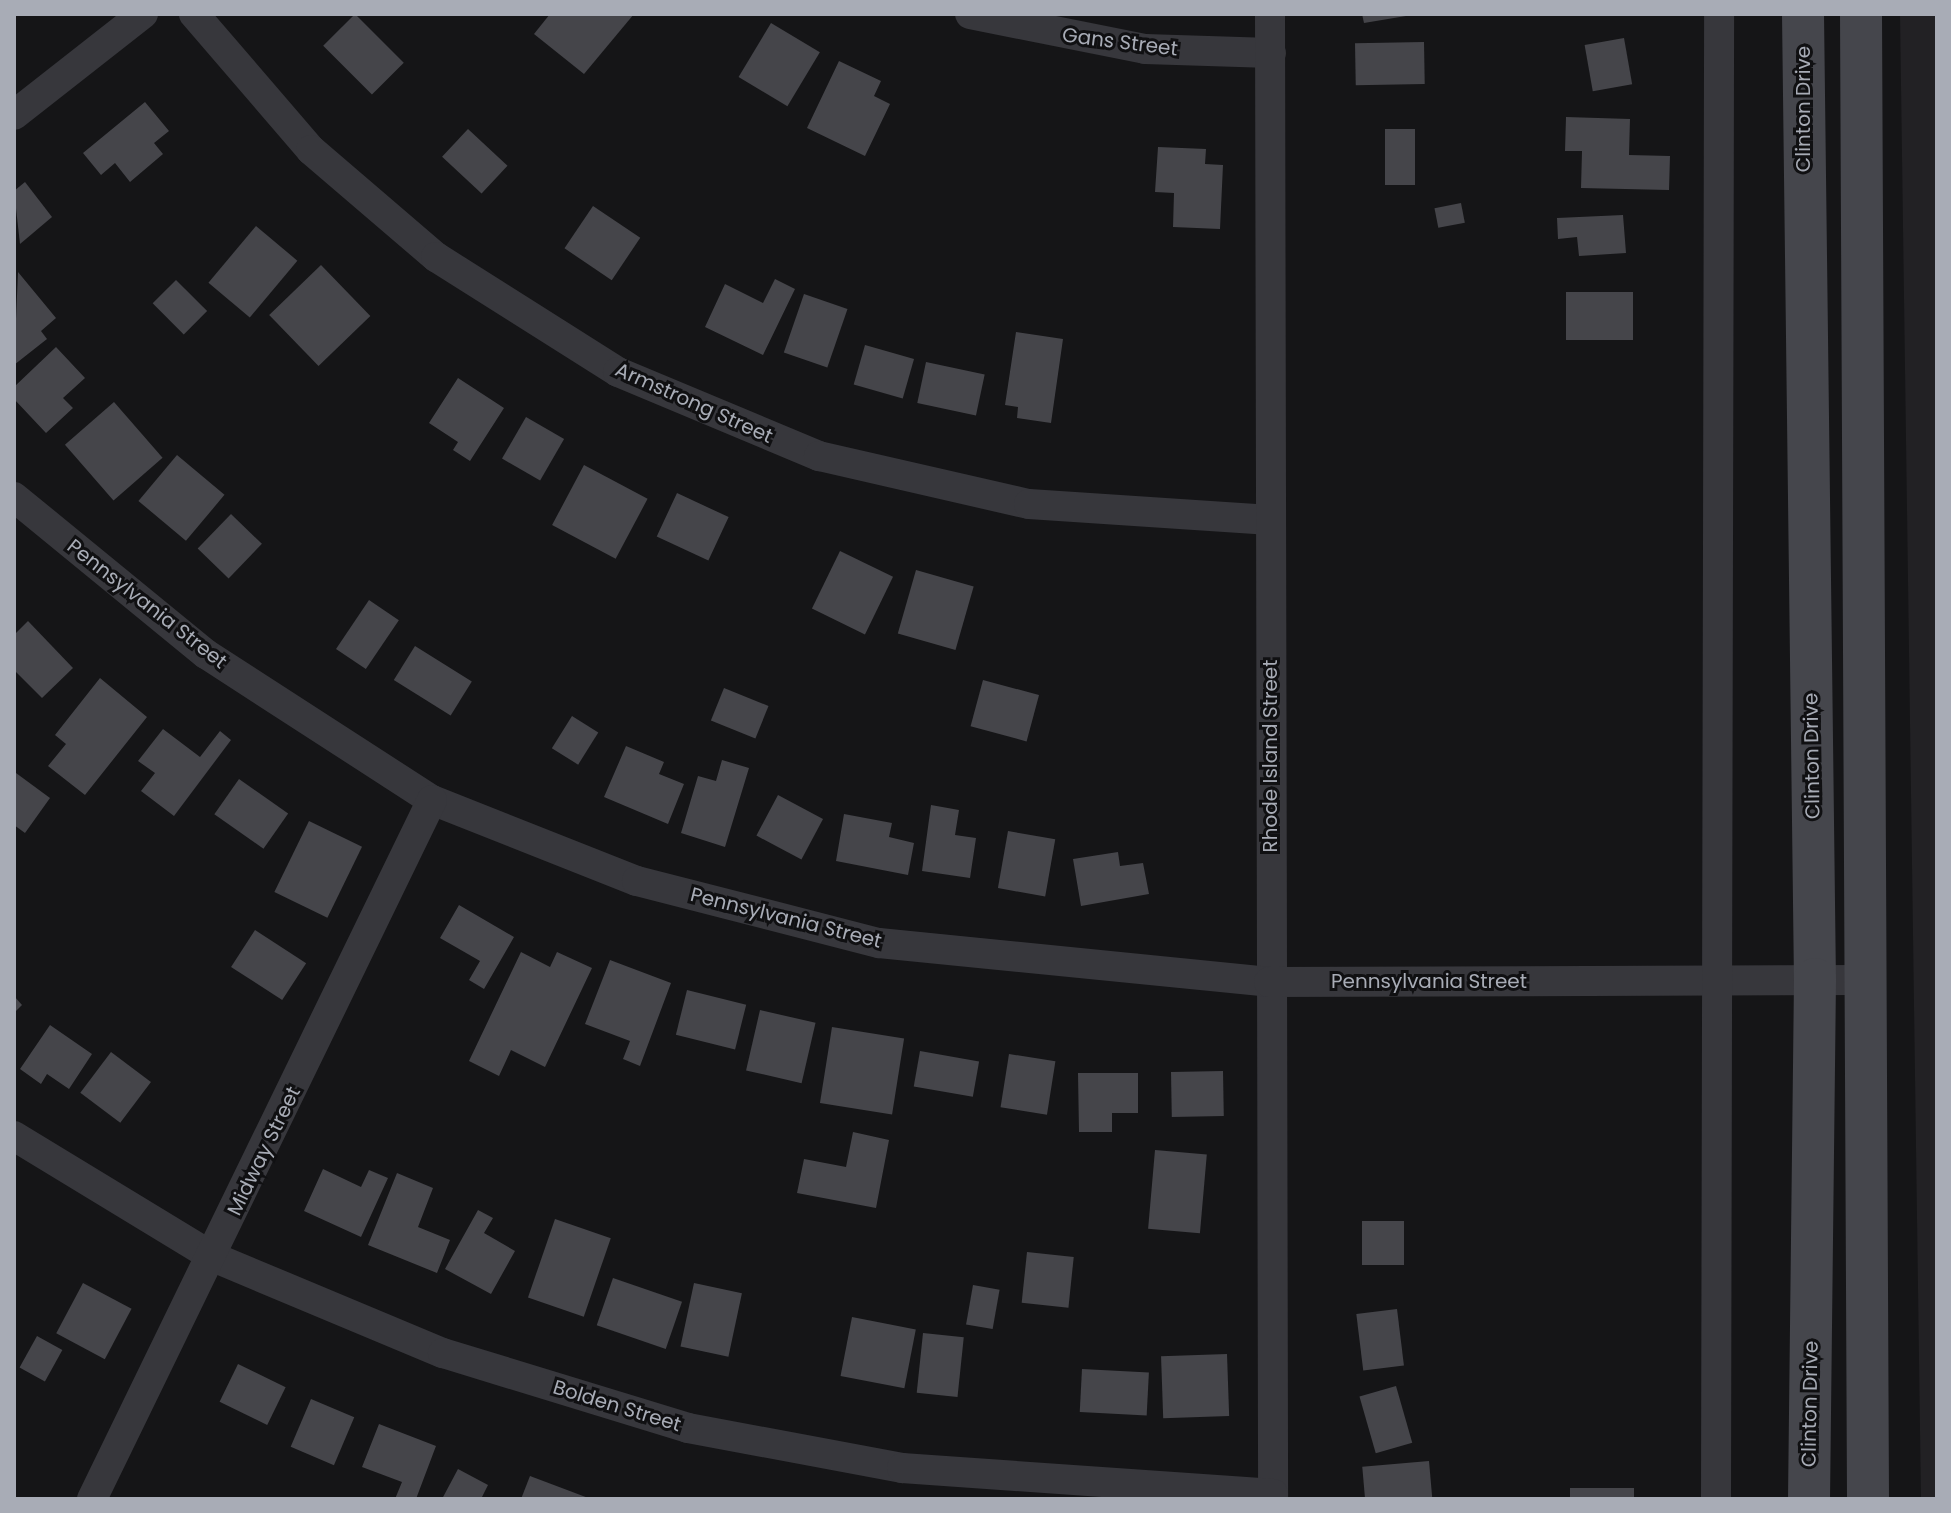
<!DOCTYPE html>
<style>
body{margin:0}
#map{position:relative;width:1951px;height:1513px;overflow:hidden;background:#151517;font-family:Poppins,sans-serif}
div>[style]{position:absolute}
.built>*{inset:0;background:#222124}
.building>*{inset:0;background:#45454a;transform-origin:0 0}
.minor>*{height:30px;margin:-15px;padding:0 15px;transform-origin:15px;border-radius:15px;background:#37373c}
.secondary>*{height:42px;margin:-21px;padding:0 21px;transform-origin:21px;border-radius:21px;background:#45464c}
span{translate:-50% -50%;white-space:nowrap;text-align:center;line-height:1.15;-webkit-text-stroke:6px #101012;paint-order:stroke}
.street-label{font-size:20px;color:#a8acb6}
.frame{position:absolute;inset:0;border:16px solid #a8acb6;pointer-events:none}
</style>
<div id="map">
<div class="built">
<i style="clip-path:polygon(1900px 14px,1937px 14px,1937px 1499px,1921px 1499px)"></i>
</div>
<div class="building">
<i style="left:355px;top:14px;width:69px;height:45px;rotate:45deg"></i>
<i style="clip-path:polygon(550px 14px,634px 14px,584px 74px,534px 34px)"></i>
<i style="clip-path:polygon(1362px 14px,1405px 14px,1406px 16px,1364px 23px)"></i>
<i style="left:771px;top:23px;width:57px;height:63px;rotate:31deg"></i>
<i style="left:1624px;top:38px;width:47px;height:40px;rotate:80deg"></i>
<i style="left:1424px;top:42px;width:42px;height:69px;rotate:89deg"></i>
<i style="clip-path:polygon(839px 61px,881px 81px,874px 96px,890px 104px,865px 156px,807px 128px)"></i>
<i style="clip-path:polygon(145px 102px,169px 131px,154px 143px,163px 154px,130px 182px,115px 163px,101px 175px,83px 153px)"></i>
<i style="clip-path:polygon(1566px 117px,1630px 119px,1629px 155px,1670px 156px,1669px 190px,1581px 188px,1582px 151px,1565px 151px)"></i>
<i style="left:468px;top:129px;width:54px;height:38px;rotate:43deg"></i>
<i style="left:1385px;top:129px;width:30px;height:56px"></i>
<i style="clip-path:polygon(1158px 147px,1206px 149px,1205px 164px,1223px 165px,1220px 229px,1173px 227px,1174px 193px,1155px 192px)"></i>
<i style="clip-path:polygon(25px 182px,52px 217px,20px 244px,14px 191px)"></i>
<i style="left:1461px;top:203px;width:20px;height:27px;rotate:79deg"></i>
<i style="left:593px;top:206px;width:57px;height:51px;rotate:34deg"></i>
<i style="clip-path:polygon(1623px 215px,1626px 253px,1579px 256px,1577px 237px,1558px 239px,1557px 218px)"></i>
<i style="left:256px;top:226px;width:54px;height:74px;rotate:40deg"></i>
<i style="left:321px;top:265px;width:71px;height:72px;rotate:46deg"></i>
<i style="clip-path:polygon(18px 272px,56px 318px,41px 331px,47px 339px,14px 365px)"></i>
<i style="clip-path:polygon(775px 279px,795px 289px,763px 355px,705px 327px,725px 284px,763px 303px)"></i>
<i style="left:176px;top:280px;width:44px;height:33px;rotate:45deg"></i>
<i style="left:1566px;top:292px;width:67px;height:48px"></i>
<i style="left:804px;top:294px;width:46px;height:62px;rotate:19deg"></i>
<i style="clip-path:polygon(1016px 332px,1063px 339px,1051px 423px,1017px 418px,1018px 407px,1005px 405px)"></i>
<i style="left:865px;top:345px;width:51px;height:41px;rotate:16deg"></i>
<i style="clip-path:polygon(56px 347px,85px 378px,63px 398px,73px 408px,46px 433px,14px 399px,14px 387px)"></i>
<i style="left:926px;top:362px;width:60px;height:42px;rotate:12deg"></i>
<i style="clip-path:polygon(458px 378px,504px 408px,470px 461px,453px 450px,458px 442px,429px 423px)"></i>
<i style="left:114px;top:402px;width:74px;height:65px;rotate:49deg"></i>
<i style="left:526px;top:417px;width:44px;height:48px;rotate:30deg"></i>
<i style="left:177px;top:455px;width:62px;height:60px;rotate:40deg"></i>
<i style="left:584px;top:465px;width:72px;height:68px;rotate:28deg"></i>
<i style="left:677px;top:493px;width:57px;height:48px;rotate:25deg"></i>
<i style="left:231px;top:514px;width:43px;height:48px;rotate:44deg"></i>
<i style="left:840px;top:551px;width:59px;height:64px;rotate:26deg"></i>
<i style="left:916px;top:570px;width:60px;height:66px;rotate:16deg"></i>
<i style="left:369px;top:600px;width:36px;height:59px;rotate:34deg"></i>
<i style="clip-path:polygon(28px 621px,73px 668px,42px 698px,14px 670px,14px 635px)"></i>
<i style="left:415px;top:646px;width:67px;height:40px;rotate:32deg"></i>
<i style="clip-path:polygon(100px 678px,147px 717px,85px 795px,48px 766px,66px 744px,55px 735px)"></i>
<i style="left:983px;top:680px;width:58px;height:48px;rotate:15deg"></i>
<i style="left:724px;top:688px;width:48px;height:35px;rotate:22deg"></i>
<i style="left:572px;top:716px;width:31px;height:38px;rotate:32deg"></i>
<i style="clip-path:polygon(163px 729px,200px 757px,220px 731px,231px 740px,174px 816px,141px 791px,155px 773px,138px 761px)"></i>
<i style="clip-path:polygon(626px 746px,664px 762px,659px 774px,684px 784px,668px 824px,604px 797px)"></i>
<i style="clip-path:polygon(722px 760px,749px 768px,725px 847px,681px 833px,698px 776px,716px 781px)"></i>
<i style="clip-path:polygon(16px 773px,50px 798px,25px 833px,14px 825px)"></i>
<i style="left:239px;top:779px;width:60px;height:43px;rotate:35deg"></i>
<i style="left:778px;top:795px;width:51px;height:46px;rotate:28deg"></i>
<i style="clip-path:polygon(931px 805px,959px 810px,955px 835px,976px 838px,970px 878px,922px 871px)"></i>
<i style="clip-path:polygon(844px 814px,892px 823px,889px 837px,914px 843px,908px 875px,836px 861px)"></i>
<i style="left:309px;top:821px;width:59px;height:79px;rotate:26deg"></i>
<i style="left:1008px;top:831px;width:48px;height:58px;rotate:10deg"></i>
<i style="clip-path:polygon(1118px 852px,1120px 866px,1143px 863px,1149px 894px,1081px 906px,1073px 859px)"></i>
<i style="clip-path:polygon(459px 905px,514px 937px,484px 989px,469px 980px,480px 961px,440px 938px)"></i>
<i style="left:255px;top:930px;width:61px;height:44px;rotate:33deg"></i>
<i style="clip-path:polygon(521px 952px,550px 967px,557px 952px,592px 968px,545px 1067px,511px 1050px,499px 1076px,469px 1061px)"></i>
<i style="clip-path:polygon(610px 960px,671px 983px,640px 1066px,623px 1059px,630px 1041px,585px 1024px)"></i>
<i style="left:687px;top:990px;width:61px;height:46px;rotate:14deg"></i>
<i style="clip-path:polygon(14px 996px,22px 1005px,14px 1013px)"></i>
<i style="left:760px;top:1010px;width:57px;height:62px;rotate:13deg"></i>
<i style="clip-path:polygon(50px 1025px,92px 1054px,69px 1089px,47px 1074px,41px 1084px,20px 1069px)"></i>
<i style="left:832px;top:1027px;width:73px;height:77px;rotate:9deg"></i>
<i style="left:920px;top:1051px;width:60px;height:36px;rotate:10deg"></i>
<i style="left:111px;top:1052px;width:50px;height:51px;rotate:37deg"></i>
<i style="left:1009px;top:1054px;width:47px;height:54px;rotate:9deg"></i>
<i style="left:1223px;top:1071px;width:45px;height:52px;rotate:89deg"></i>
<i style="clip-path:polygon(1078px 1073px,1138px 1073px,1138px 1113px,1112px 1113px,1112px 1132px,1079px 1132px)"></i>
<i style="clip-path:polygon(853px 1132px,889px 1140px,876px 1208px,797px 1193px,804px 1159px,846px 1167px)"></i>
<i style="left:1155px;top:1150px;width:52px;height:79px;rotate:5deg"></i>
<i style="clip-path:polygon(323px 1169px,361px 1187px,369px 1170px,388px 1178px,361px 1237px,304px 1211px)"></i>
<i style="clip-path:polygon(397px 1173px,433px 1188px,418px 1227px,450px 1240px,437px 1273px,368px 1245px)"></i>
<i style="clip-path:polygon(478px 1210px,493px 1218px,484px 1233px,515px 1251px,491px 1294px,445px 1269px)"></i>
<i style="left:555px;top:1219px;width:59px;height:83px;rotate:19deg"></i>
<i style="left:1404px;top:1221px;width:44px;height:42px;rotate:90deg"></i>
<i style="left:1027px;top:1252px;width:47px;height:51px;rotate:6deg"></i>
<i style="left:613px;top:1278px;width:73px;height:50px;rotate:19deg"></i>
<i style="left:83px;top:1283px;width:55px;height:57px;rotate:28deg"></i>
<i style="left:694px;top:1283px;width:49px;height:65px;rotate:12deg"></i>
<i style="left:973px;top:1285px;width:27px;height:40px;rotate:10deg"></i>
<i style="left:1397px;top:1309px;width:57px;height:41px;rotate:83deg"></i>
<i style="left:852px;top:1317px;width:65px;height:60px;rotate:11deg"></i>
<i style="left:923px;top:1333px;width:41px;height:60px;rotate:6deg"></i>
<i style="left:37px;top:1336px;width:29px;height:36px;rotate:29deg"></i>
<i style="left:1227px;top:1354px;width:62px;height:66px;rotate:88deg"></i>
<i style="left:238px;top:1364px;width:53px;height:42px;rotate:26deg"></i>
<i style="left:1082px;top:1369px;width:67px;height:43px;rotate:3deg"></i>
<i style="left:1396px;top:1386px;width:59px;height:38px;rotate:74deg"></i>
<i style="left:311px;top:1399px;width:47px;height:52px;rotate:23deg"></i>
<i style="clip-path:polygon(379px 1424px,436px 1446px,416px 1499px,395px 1499px,402px 1482px,362px 1467px)"></i>
<i style="left:1429px;top:1461px;width:38px;height:67px;rotate:85deg"></i>
<i style="clip-path:polygon(458px 1469px,488px 1485px,481px 1499px,442px 1499px)"></i>
<i style="clip-path:polygon(530px 1476px,591px 1499px,521px 1499px)"></i>
<i style="left:1570px;top:1488px;width:64px;height:11px"></i>
</div>
<div class="minor">
<i style="left:194px;top:14px;width:179px;rotate:49.3deg"></i>
<i style="left:311px;top:150px;width:165px;rotate:40.6deg"></i>
<i style="left:436px;top:257px;width:215px;rotate:32.3deg"></i>
<i style="left:618px;top:372px;width:218px;rotate:22.7deg"></i>
<i style="left:819px;top:456px;width:215px;rotate:12.9deg"></i>
<i style="left:1029px;top:504px;width:242px;rotate:3.8deg"></i>
<i style="left:970px;top:14px;width:178px;rotate:11.3deg"></i>
<i style="left:1145px;top:49px;width:126px;rotate:1.8deg"></i>
<i style="left:1270px;top:14px;width:1485px;rotate:89.88deg"></i>
<i style="left:14px;top:115px;width:164px;rotate:-38.1deg"></i>
<i style="left:14px;top:497px;width:248px;rotate:39.3deg"></i>
<i style="left:206px;top:654px;width:269px;rotate:32.9deg"></i>
<i style="left:432px;top:800px;width:220px;rotate:21.6deg"></i>
<i style="left:637px;top:881px;width:250px;rotate:14.4deg"></i>
<i style="left:879px;top:943px;width:392px;rotate:5.7deg"></i>
<i style="left:1269px;top:982px;width:594px;rotate:-0.19deg"></i>
<i style="left:14px;top:1136px;width:233px;rotate:31.3deg"></i>
<i style="left:213px;top:1257px;width:249px;rotate:22.7deg"></i>
<i style="left:443px;top:1353px;width:256px;rotate:17deg"></i>
<i style="left:688px;top:1428px;width:218px;rotate:10.6deg"></i>
<i style="left:902px;top:1468px;width:372px;rotate:4deg"></i>
<i style="left:92px;top:1499px;width:777px;rotate:-64.06deg"></i>
<i style="left:1716px;top:1499px;width:1485px;rotate:-89.88deg"></i>
</div>
<div class="secondary">
<i style="left:1803px;top:14px;width:965px;rotate:89.29deg"></i>
<i style="left:1815px;top:979px;width:520px;rotate:90.66deg"></i>
<i style="left:1861px;top:14px;width:1485px;rotate:89.73deg"></i>
</div>
<div class="street-label">
<span style="left:1120px;top:42px;rotate:7deg">Gans Street</span>
<span style="left:1803px;top:109px;rotate:-90deg">Clinton Drive</span>
<span style="left:694px;top:403px;rotate:24deg">Armstrong Street</span>
<span style="left:147px;top:604px;rotate:38deg">Pennsylvania Street</span>
<span style="left:1270px;top:756px;rotate:-90deg">Rhode Island Street</span>
<span style="left:1812px;top:756px;rotate:-91deg">Clinton Drive</span>
<span style="left:786px;top:918px;rotate:14deg">Pennsylvania Street</span>
<span style="left:1429px;top:981px">Pennsylvania Street</span>
<span style="left:264px;top:1151px;rotate:-64deg">Midway Street</span>
<span style="left:1810px;top:1404px;rotate:-89deg">Clinton Drive</span>
<span style="left:617px;top:1406px;rotate:17deg">Bolden Street</span>
</div>
<div class="frame"></div>
</div>
